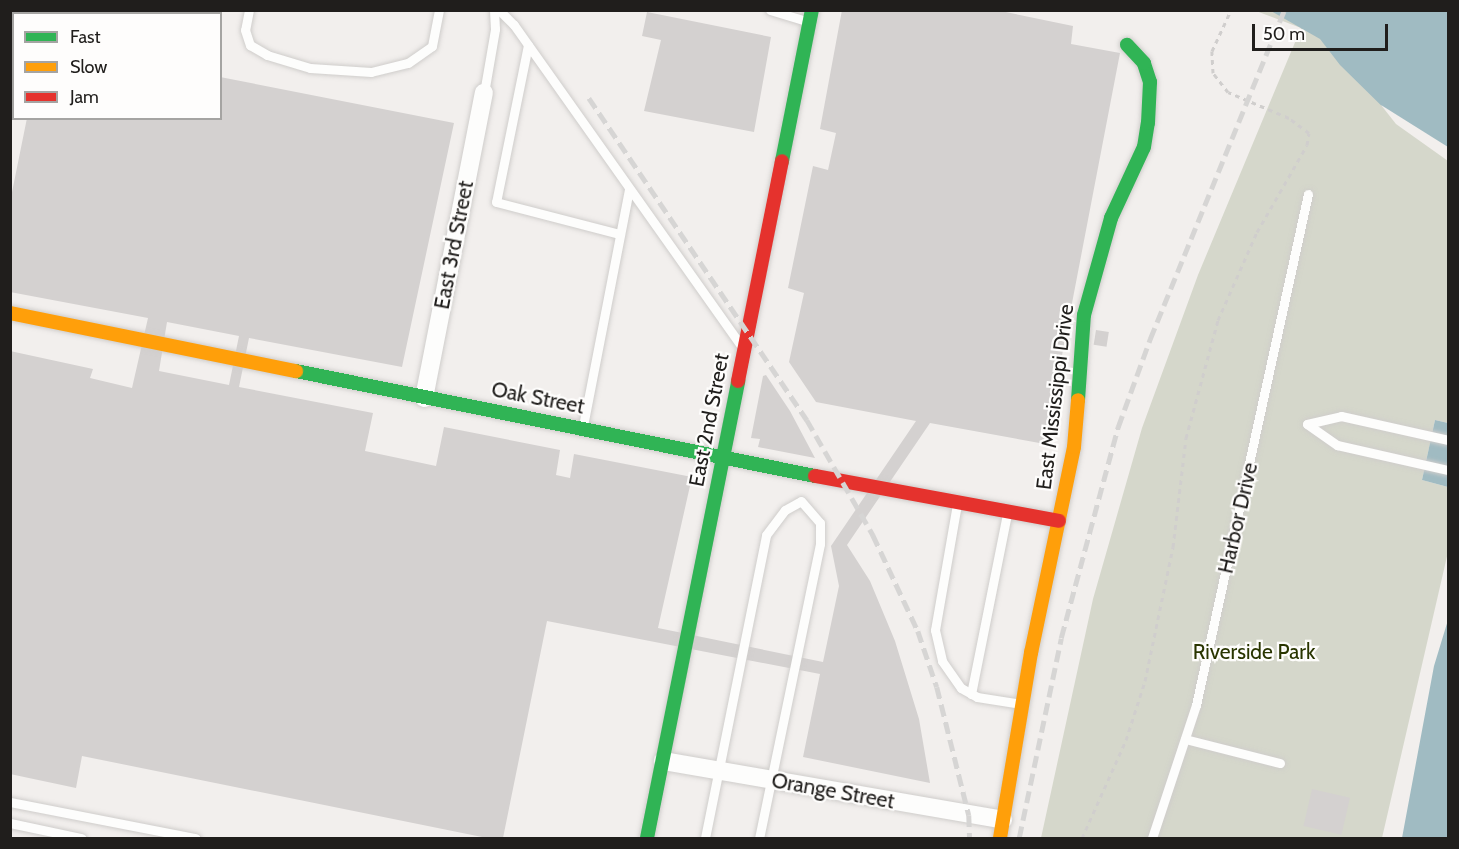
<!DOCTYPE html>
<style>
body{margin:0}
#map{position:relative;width:1459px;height:849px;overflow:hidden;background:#f2efed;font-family:Cabin,sans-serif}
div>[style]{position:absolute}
.green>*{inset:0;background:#d5d7cb}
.water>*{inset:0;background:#a0bbc2}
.pier>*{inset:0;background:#f2efed}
.building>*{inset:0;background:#d4d1d0;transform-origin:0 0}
.path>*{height:3px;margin-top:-1.5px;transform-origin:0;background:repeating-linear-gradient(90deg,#d0cecd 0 4.5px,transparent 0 9px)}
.roads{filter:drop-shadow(0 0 2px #cfcdcb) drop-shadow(0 0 2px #cfcdcb)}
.lane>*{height:9px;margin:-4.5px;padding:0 4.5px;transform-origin:4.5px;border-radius:4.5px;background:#fdfdfc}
.street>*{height:18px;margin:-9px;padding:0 9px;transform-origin:9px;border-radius:9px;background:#fdfdfc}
.fast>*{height:14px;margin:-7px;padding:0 7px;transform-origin:7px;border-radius:7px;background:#30b455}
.slow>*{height:14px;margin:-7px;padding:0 7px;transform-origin:7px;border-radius:7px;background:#ff9f0a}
.jam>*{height:14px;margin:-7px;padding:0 7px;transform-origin:7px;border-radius:7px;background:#e5322d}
.rail>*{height:4.5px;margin-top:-2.25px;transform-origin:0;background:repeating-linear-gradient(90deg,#d6d5d4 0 12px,transparent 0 18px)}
span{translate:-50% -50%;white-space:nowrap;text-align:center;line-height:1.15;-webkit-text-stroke:4.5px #fefdfc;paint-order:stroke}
.street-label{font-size:21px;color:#201e1c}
.park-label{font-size:21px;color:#293500}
.frame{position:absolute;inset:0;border:12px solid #201e1c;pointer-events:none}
.legend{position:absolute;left:12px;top:12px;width:210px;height:108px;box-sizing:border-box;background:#fefdfc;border:2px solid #a5a4a2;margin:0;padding:8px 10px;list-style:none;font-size:18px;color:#201e1c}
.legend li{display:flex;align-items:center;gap:12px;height:30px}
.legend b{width:30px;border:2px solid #a5a4a2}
.scale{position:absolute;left:1252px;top:24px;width:136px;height:27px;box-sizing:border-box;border:3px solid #201e1c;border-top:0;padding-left:8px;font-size:18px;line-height:21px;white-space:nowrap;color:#201e1c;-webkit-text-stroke:4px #fefdfc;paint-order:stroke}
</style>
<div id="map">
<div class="green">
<i style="clip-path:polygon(1256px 11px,1448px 11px,1448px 423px,1435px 420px,1422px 480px,1448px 487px,1448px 555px,1385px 838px,1041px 838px,1093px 599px,1142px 428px,1198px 275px,1301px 28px)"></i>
</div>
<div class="water">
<i style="clip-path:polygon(1271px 11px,1448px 11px,1448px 158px,1398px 122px,1340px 65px,1320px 39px)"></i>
<i style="clip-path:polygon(1435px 420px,1448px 423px,1448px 487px,1422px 480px)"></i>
<i style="clip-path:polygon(1448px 555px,1448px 838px,1385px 838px)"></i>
</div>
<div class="pier">
<i style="clip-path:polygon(1381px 105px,1448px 147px,1448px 161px,1396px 124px)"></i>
<i style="clip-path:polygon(1448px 552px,1448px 620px,1434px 666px,1402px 838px,1382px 838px)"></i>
</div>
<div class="building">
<i style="clip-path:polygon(evenodd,842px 10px,996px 10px,1073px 26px,1071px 44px,1120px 53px,1045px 444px,930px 423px,847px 545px,870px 581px,895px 641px,919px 719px,930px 783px,803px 757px,820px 674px,547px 621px,503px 838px,487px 838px,82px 756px,76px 788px,10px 774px,10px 351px,93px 369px,90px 378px,132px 388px,148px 318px,10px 292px,10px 202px,27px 118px,220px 118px,220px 77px,454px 123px,402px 367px,249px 338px,239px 387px,373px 413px,365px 451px,436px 466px,444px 427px,560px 450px,556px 475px,570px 478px,574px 454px,692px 477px,658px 628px,823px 662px,839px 586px,831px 546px,916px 421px,816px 402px,789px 362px,804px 293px,788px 288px,813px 166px,828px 170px,836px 133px,820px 129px,842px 10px,167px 322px,239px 336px,229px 385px,159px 371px,167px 322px)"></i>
<i style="clip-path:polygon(647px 12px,771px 37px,754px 132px,644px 111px,661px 40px,642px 36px)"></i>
<i style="left:1096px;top:330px;width:13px;height:15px;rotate:9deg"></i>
<i style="clip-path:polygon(766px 375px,790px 411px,815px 458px,758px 447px,760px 439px,751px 438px,763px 376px)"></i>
<i style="left:1312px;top:789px;width:39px;height:38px;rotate:13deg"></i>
</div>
<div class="path">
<i style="left:1082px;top:838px;width:107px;rotate:-65.8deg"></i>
<i style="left:1126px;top:740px;width:62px;rotate:-72.1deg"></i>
<i style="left:1145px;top:681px;width:137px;rotate:-78.2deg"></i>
<i style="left:1173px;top:547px;width:110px;rotate:-83.2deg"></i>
<i style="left:1186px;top:438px;width:122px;rotate:-74.8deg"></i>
<i style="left:1218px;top:320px;width:96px;rotate:-66.1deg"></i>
<i style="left:1257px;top:232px;width:100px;rotate:-60.1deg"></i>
<i style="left:1307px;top:145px;width:12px;rotate:-81deg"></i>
<i style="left:1309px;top:133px;width:25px;rotate:-143deg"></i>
<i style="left:1289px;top:118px;width:66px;rotate:-156.9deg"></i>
<i style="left:1228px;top:92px;width:24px;rotate:-128deg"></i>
<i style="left:1213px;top:73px;width:22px;rotate:-93deg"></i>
<i style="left:1212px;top:51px;width:45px;rotate:-65.1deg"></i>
</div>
<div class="roads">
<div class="lane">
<i style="left:249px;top:10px;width:20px;rotate:101deg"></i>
<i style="left:245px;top:30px;width:16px;rotate:72deg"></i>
<i style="left:250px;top:45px;width:20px;rotate:30deg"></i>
<i style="left:267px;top:55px;width:45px;rotate:16.8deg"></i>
<i style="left:310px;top:68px;width:61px;rotate:3.8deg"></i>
<i style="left:371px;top:72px;width:38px;rotate:-14deg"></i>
<i style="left:408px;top:63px;width:29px;rotate:-35deg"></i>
<i style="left:432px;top:46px;width:37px;rotate:-79deg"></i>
<i style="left:499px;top:10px;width:21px;rotate:45deg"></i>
<i style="left:514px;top:25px;width:391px;rotate:54.7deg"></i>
<i style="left:770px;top:10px;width:37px;rotate:17deg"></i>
<i style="left:528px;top:45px;width:160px;rotate:101.5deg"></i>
<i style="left:496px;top:202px;width:128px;rotate:14.5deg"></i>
<i style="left:484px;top:93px;width:65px;rotate:-80.2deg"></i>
<i style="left:495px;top:29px;width:19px;rotate:-93deg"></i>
<i style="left:1307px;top:424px;width:37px;rotate:35deg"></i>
<i style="left:1337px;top:445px;width:114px;rotate:12.7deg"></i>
<i style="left:1307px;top:424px;width:35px;rotate:-13deg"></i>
<i style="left:1341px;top:416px;width:110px;rotate:12.6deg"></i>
<i style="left:583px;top:426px;width:241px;rotate:-79deg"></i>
<i style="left:957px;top:504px;width:128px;rotate:99.9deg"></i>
<i style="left:935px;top:630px;width:32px;rotate:77deg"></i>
<i style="left:942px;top:661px;width:33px;rotate:55deg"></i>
<i style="left:961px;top:688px;width:18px;rotate:29deg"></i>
<i style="left:977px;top:697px;width:45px;rotate:9deg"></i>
<i style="left:971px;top:694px;width:184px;rotate:-78.7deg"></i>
<i style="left:1185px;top:739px;width:98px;rotate:14.2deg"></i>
<i style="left:10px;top:802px;width:189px;rotate:11deg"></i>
<i style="left:10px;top:823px;width:73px;rotate:11.9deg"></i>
<i style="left:705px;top:838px;width:309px;rotate:-78.6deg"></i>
<i style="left:766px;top:535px;width:31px;rotate:-53deg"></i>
<i style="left:785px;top:510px;width:18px;rotate:-29deg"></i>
<i style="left:801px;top:501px;width:29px;rotate:49deg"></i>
<i style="left:820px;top:523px;width:21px;rotate:90deg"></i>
<i style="left:820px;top:544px;width:300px;rotate:101.7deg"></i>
<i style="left:1152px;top:838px;width:140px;rotate:-71.7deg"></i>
<i style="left:1196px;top:705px;width:523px;rotate:-77.64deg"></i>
</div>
<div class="street">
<i style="left:38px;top:10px;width:16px;rotate:15deg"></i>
<i style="left:203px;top:14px;width:4px;rotate:-76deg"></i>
<i style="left:424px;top:398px;width:311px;rotate:-78.9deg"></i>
<i style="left:663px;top:761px;width:345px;rotate:9.8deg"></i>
</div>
<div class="fast">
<i style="left:782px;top:161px;width:154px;rotate:-78.8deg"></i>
<i style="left:296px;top:371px;width:530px;rotate:11.44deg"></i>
<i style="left:1078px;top:400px;width:85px;rotate:-86deg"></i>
<i style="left:1084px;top:315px;width:101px;rotate:-74.4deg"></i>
<i style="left:1111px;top:218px;width:78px;rotate:-65.1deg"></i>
<i style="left:1144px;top:147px;width:24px;rotate:-81deg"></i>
<i style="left:1148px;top:123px;width:41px;rotate:-87.2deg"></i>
<i style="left:1150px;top:82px;width:20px;rotate:-108deg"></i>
<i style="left:1144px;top:63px;width:25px;rotate:-133deg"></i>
<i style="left:647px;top:838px;width:466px;rotate:-78.7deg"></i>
</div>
<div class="slow">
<i style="left:10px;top:313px;width:292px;rotate:11.5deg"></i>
<i style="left:1000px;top:838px;width:188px;rotate:-80.5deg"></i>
<i style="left:1031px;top:653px;width:210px;rotate:-78.2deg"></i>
<i style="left:1074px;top:447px;width:47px;rotate:-85.1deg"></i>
</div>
<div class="jam">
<i style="left:738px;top:381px;width:224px;rotate:-78.7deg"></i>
<i style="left:815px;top:476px;width:248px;rotate:10.4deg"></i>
</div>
</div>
<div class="rail">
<i style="left:589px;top:98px;width:389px;rotate:55.9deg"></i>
<i style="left:807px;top:420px;width:133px;rotate:60.1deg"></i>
<i style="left:873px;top:535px;width:106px;rotate:64.9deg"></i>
<i style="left:918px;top:631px;width:59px;rotate:71.3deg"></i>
<i style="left:937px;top:687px;width:132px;rotate:76deg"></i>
<i style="left:969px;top:815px;width:23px;rotate:88deg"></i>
<i style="left:1019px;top:838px;width:204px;rotate:-78.1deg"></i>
<i style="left:1061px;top:638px;width:219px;rotate:-74.9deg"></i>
<i style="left:1118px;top:427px;width:94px;rotate:-70deg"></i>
<i style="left:1150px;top:339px;width:355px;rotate:-67.8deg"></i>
</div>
<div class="street-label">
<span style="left:454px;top:245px;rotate:-79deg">East 3rd Street</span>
<span style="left:1055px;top:397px;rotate:-83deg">East Mississippi Drive</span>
<span style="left:538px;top:398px;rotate:11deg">Oak Street</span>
<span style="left:709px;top:420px;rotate:-79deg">East 2nd Street</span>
<span style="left:1238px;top:518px;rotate:-77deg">Harbor Drive</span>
<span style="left:833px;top:791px;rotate:10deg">Orange Street</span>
</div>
<div class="park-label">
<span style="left:1254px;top:652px">Riverside Park</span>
</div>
<div class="frame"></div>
<ul class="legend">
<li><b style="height:8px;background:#30b455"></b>Fast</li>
<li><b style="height:8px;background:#ff9f0a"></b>Slow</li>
<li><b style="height:8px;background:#e5322d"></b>Jam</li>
</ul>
<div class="scale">50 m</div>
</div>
